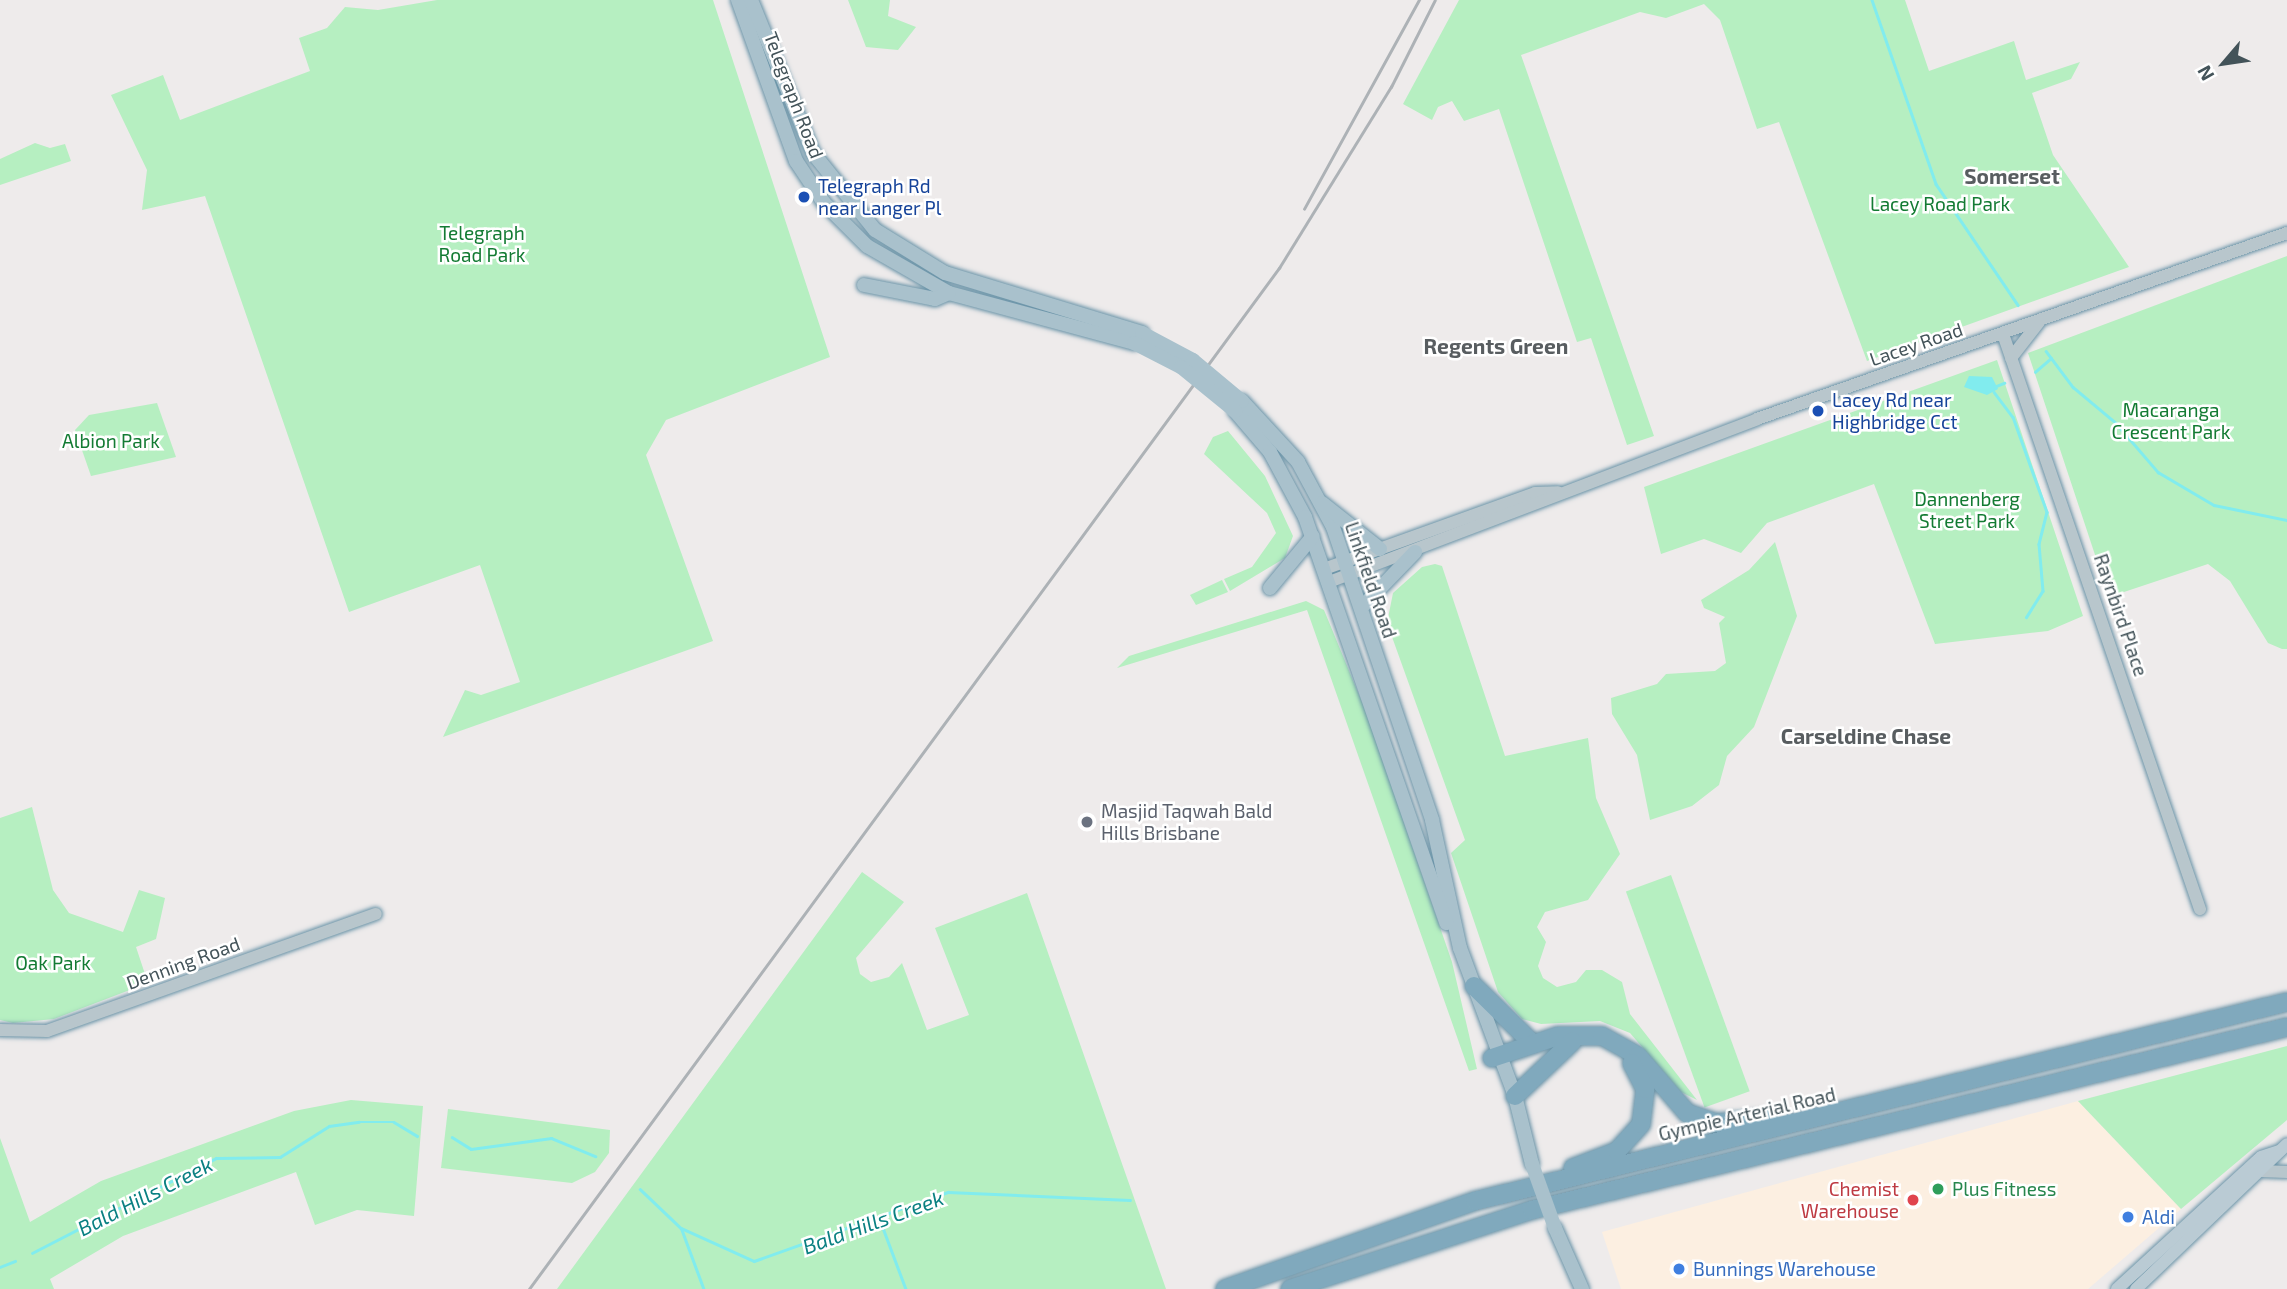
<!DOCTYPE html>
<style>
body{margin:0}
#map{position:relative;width:2287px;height:1289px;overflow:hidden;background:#eeebeb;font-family:"Exo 2",sans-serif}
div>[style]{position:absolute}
.commercial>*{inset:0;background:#fcefe1}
.green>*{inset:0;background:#b6efc1;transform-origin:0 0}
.water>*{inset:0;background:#81ecee}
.stream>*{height:2.5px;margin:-1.25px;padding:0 1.25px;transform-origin:1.25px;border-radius:1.25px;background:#81ecee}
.roads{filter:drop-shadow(0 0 2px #6b94a8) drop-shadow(0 0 2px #6b94a8)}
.tertiary>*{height:12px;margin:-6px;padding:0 6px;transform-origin:6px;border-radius:6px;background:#b8c6cc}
.secondary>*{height:12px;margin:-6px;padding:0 6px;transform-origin:6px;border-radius:6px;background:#bacbd4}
.primary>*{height:14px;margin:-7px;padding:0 7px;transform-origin:7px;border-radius:7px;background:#a9c1cc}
.motorway>*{height:18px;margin:-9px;padding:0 9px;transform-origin:9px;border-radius:9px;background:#80a9bd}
.rail>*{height:2.5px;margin:-1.25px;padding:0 1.25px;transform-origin:1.25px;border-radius:1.25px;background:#adb2b6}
.primary-bridge>*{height:14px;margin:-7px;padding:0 7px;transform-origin:7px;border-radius:7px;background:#a9c1cc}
.dots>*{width:19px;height:19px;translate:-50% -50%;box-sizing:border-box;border:4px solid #fff;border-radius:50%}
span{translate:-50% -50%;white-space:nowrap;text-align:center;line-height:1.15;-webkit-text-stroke:5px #fff;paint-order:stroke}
.street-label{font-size:19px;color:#435359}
.transit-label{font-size:19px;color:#164399}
.left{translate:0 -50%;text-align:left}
.park-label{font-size:19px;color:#137b33}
.worship-label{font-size:19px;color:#5b616d}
.health-label{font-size:19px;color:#be3a42}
.right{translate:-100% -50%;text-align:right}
.leisure-label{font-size:19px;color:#27864d}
.shop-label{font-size:19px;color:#366cbe}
.neighbourhood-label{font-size:21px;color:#585d60;font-weight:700}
.water-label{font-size:21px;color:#0a8082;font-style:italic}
.north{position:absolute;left:2189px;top:28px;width:70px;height:70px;-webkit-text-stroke:5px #fff;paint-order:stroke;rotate:241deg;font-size:19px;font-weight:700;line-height:28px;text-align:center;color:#435359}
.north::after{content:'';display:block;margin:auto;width:24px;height:32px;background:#435359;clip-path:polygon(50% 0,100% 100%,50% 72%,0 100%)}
</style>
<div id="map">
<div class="commercial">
<i style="clip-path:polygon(2078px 1101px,2181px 1209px,2088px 1289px,1621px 1289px,1602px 1232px)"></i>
</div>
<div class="green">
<i style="clip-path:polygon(437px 0,713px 0,830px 357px,666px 420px,646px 455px,713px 641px,443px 737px,465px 690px,481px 695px,520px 682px,480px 565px,349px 612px,205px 196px,142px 210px,147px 170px,111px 95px,163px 75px,180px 120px,310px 71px,299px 38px,327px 28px,345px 7px,378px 10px)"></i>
<i style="clip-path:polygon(848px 0,890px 0,888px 16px,916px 27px,898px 50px,866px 47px)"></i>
<i style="clip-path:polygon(1459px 0,1905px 0,1929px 71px,2014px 41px,2026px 80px,2080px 62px,2071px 79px,2032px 93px,2053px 155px,2129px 267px,1867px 361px,1779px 122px,1757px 129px,1720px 20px,1704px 4px,1666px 18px,1640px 12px,1521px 55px,1654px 436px,1627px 445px,1591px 338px,1577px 342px,1499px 109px,1464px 121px,1452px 101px,1438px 107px,1432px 120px,1403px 104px)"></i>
<i style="clip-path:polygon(35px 143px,50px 148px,65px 144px,71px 161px,0 185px,0 159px)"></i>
<i style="clip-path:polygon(2287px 256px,2287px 649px,2282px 649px,2268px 643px,2230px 581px,2208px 564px,2109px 597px,2028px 353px)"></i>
<i style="clip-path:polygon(1997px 360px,2083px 616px,2048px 631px,1935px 644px,1874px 484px,1767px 523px,1741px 553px,1704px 539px,1661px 554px,1644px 487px)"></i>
<i style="clip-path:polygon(157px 403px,176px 457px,91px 476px,75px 430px,89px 415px)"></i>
<i style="clip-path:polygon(1228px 431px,1265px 476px,1293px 536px,1285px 558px,1230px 591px,1224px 579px,1252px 567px,1276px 533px,1267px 513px,1204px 454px,1213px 437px)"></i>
<i style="clip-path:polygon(1775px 542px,1797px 616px,1754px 727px,1727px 756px,1719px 785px,1692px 806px,1650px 820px,1637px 755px,1612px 714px,1611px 698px,1657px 684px,1666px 674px,1715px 671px,1726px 663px,1719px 623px,1725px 617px,1704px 608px,1701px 600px,1749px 570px)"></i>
<i style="clip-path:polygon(1435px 564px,1442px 566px,1505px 756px,1588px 738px,1596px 798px,1620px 854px,1588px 900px,1545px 912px,1537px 927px,1546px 942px,1538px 966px,1543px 978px,1557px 987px,1576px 982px,1586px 970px,1602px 970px,1622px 982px,1630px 1014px,1697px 1100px,1681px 1092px,1630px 1033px,1600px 1021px,1541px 1024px,1522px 1019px,1498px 992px,1451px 853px,1465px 840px,1387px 623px,1393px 593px,1422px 567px)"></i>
<i style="clip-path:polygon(1222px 580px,1228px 592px,1196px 605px,1190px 595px)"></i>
<i style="clip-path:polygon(1306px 601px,1324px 610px,1364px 707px,1452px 962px,1477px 1069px,1469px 1071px,1307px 610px,1117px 668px,1129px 656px)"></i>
<i style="clip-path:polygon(32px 807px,53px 890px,69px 913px,123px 932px,139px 890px,165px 898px,156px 939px,136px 947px,148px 983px,54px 1019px,13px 1023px,0 1020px,0 818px)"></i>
<i style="clip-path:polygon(862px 872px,904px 902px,856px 958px,860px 974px,871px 982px,889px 977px,902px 963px,927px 1030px,969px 1015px,935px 928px,1027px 893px,1166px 1289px,557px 1289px)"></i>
<i style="left:1671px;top:875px;width:230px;height:48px;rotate:70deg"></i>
<i style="clip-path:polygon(2287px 1046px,2287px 1120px,2181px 1209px,2078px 1101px)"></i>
<i style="clip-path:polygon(351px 1100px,423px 1106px,414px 1216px,357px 1210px,315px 1225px,296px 1172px,123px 1236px,50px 1279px,54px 1289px,0 1289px,0 1138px,30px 1222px,101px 1181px,294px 1111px)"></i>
<i style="clip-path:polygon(448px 1109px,610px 1130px,609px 1153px,595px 1172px,572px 1183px,441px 1168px)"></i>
</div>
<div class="water">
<i style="clip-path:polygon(1969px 376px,1992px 377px,1998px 389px,1987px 395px,1964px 387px)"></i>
</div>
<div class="stream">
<i style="left:1872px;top:0;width:195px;rotate:70.8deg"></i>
<i style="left:1936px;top:184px;width:146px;rotate:55.9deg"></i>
<i style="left:2046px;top:351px;width:45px;rotate:53.1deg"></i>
<i style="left:2073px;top:387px;width:56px;rotate:39.9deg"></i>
<i style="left:2116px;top:423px;width:65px;rotate:49.4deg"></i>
<i style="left:2158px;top:472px;width:65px;rotate:30.5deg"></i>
<i style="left:2214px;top:505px;width:75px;rotate:11.6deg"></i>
<i style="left:2035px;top:372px;width:21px;rotate:-41deg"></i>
<i style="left:1994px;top:387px;width:11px;rotate:-22deg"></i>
<i style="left:1994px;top:392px;width:31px;rotate:53deg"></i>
<i style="left:2013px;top:417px;width:101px;rotate:70.3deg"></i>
<i style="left:2047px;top:512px;width:33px;rotate:104deg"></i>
<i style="left:2039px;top:544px;width:47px;rotate:85.1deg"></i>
<i style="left:2043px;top:591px;width:31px;rotate:122deg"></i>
<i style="left:452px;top:1137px;width:22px;rotate:32deg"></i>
<i style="left:471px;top:1149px;width:81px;rotate:-7.8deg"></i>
<i style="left:551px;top:1138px;width:48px;rotate:22.2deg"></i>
<i style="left:640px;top:1189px;width:57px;rotate:43.6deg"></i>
<i style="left:681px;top:1228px;width:80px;rotate:24.3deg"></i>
<i style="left:754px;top:1261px;width:206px;rotate:-19.6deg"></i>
<i style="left:948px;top:1192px;width:182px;rotate:2.5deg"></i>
<i style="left:880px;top:1220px;width:74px;rotate:69.4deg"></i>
<i style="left:682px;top:1230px;width:63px;rotate:69.6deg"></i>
<i style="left:32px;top:1253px;width:207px;rotate:-27.3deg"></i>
<i style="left:216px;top:1158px;width:64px;rotate:-0.9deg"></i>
<i style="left:280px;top:1157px;width:58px;rotate:-32.3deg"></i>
<i style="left:329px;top:1126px;width:30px;rotate:-8deg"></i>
<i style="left:359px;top:1122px;width:35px"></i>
<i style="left:394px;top:1122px;width:27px;rotate:31deg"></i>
<i style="left:0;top:1267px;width:16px;rotate:-22deg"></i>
</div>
<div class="roads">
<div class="tertiary">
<i style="left:2003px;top:334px;width:608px;rotate:71.09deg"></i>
<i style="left:2011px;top:358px;width:46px;rotate:-52.1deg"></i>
<i style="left:1324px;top:569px;width:224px;rotate:-19.8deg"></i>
<i style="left:1535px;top:493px;width:23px;rotate:-2deg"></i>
<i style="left:1329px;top:582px;width:458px;rotate:-20.8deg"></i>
<i style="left:1757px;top:419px;width:562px;rotate:-19.34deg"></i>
<i style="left:0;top:1030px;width:47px;rotate:1.2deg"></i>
<i style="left:47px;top:1031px;width:349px;rotate:-19.6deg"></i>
<i style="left:2261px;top:1171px;width:26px;rotate:2deg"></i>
</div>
<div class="secondary">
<i style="left:2117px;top:1289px;width:195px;rotate:-42.5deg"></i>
<i style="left:2261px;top:1157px;width:20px;rotate:-18deg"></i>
<i style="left:2136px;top:1289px;width:209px;rotate:-43.8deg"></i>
</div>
<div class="primary">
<i style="left:738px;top:0;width:171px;rotate:70.2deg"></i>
<i style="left:796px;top:161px;width:50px;rotate:56.3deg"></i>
<i style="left:824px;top:203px;width:61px;rotate:45deg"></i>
<i style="left:867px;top:246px;width:95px;rotate:29.8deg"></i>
<i style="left:949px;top:293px;width:192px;rotate:15.1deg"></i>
<i style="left:751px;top:0;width:165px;rotate:67.9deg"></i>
<i style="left:813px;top:153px;width:99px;rotate:51.2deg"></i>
<i style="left:875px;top:230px;width:82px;rotate:31.6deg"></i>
<i style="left:945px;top:273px;width:206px;rotate:16.9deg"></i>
<i style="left:864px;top:285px;width:72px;rotate:11.2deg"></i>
<i style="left:935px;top:299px;width:15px;rotate:-23deg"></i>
<i style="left:1242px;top:401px;width:83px;rotate:47.4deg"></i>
<i style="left:1298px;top:462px;width:74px;rotate:61.7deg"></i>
<i style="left:1333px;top:527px;width:309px;rotate:71.3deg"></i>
<i style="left:1432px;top:820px;width:131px;rotate:77.7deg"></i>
<i style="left:1460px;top:948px;width:158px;rotate:69.6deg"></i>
<i style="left:1515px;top:1096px;width:70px;rotate:76deg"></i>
<i style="left:1235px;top:411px;width:54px;rotate:49.5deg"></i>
<i style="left:1270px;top:452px;width:74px;rotate:61.7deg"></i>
<i style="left:1305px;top:517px;width:430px;rotate:70.8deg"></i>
<i style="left:1322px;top:503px;width:74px;rotate:38.4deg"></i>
<i style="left:1270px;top:588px;width:67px;rotate:-50.4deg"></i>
<i style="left:1361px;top:608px;width:78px;rotate:-46deg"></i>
<i style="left:1555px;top:1228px;width:67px;rotate:66.1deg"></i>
</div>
<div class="motorway">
<i style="left:1474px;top:986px;width:83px;rotate:44.5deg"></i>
<i style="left:1492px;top:1058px;width:70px;rotate:-18.4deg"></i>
<i style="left:1558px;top:1036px;width:44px"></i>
<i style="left:1602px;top:1036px;width:41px;rotate:29.1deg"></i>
<i style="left:1638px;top:1056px;width:75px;rotate:49.3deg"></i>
<i style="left:1687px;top:1113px;width:31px;rotate:19deg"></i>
<i style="left:1716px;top:1123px;width:53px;rotate:-4.3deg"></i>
<i style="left:1515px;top:1096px;width:79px;rotate:-43.5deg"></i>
<i style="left:1573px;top:1168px;width:47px;rotate:-21.1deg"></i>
<i style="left:1617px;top:1151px;width:36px;rotate:-48deg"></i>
<i style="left:1641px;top:1124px;width:35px;rotate:-83deg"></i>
<i style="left:1645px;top:1089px;width:29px;rotate:-117deg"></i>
<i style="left:1225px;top:1289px;width:265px;rotate:-19.4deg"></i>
<i style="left:1475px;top:1201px;width:836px;rotate:-13.77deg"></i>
<i style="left:1290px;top:1289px;width:255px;rotate:-18.1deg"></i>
<i style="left:1532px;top:1210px;width:777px;rotate:-13.62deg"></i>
</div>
</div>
<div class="rail">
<i style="left:1304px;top:209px;width:239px;rotate:-61.2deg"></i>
<i style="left:529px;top:1289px;width:1267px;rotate:-53.7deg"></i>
<i style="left:1279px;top:268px;width:213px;rotate:-58.3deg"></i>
<i style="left:1391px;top:87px;width:97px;rotate:-63.2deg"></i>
</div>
<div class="primary-bridge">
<i style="left:1142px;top:333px;width:58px;rotate:27.9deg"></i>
<i style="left:1193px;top:360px;width:64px;rotate:39.9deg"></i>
<i style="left:1134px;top:343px;width:53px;rotate:27.1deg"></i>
<i style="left:1181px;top:367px;width:70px;rotate:39.2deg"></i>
<i style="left:1532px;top:1164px;width:68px;rotate:70.2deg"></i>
</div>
<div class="dots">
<i style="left:804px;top:197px;background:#1a4fb4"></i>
<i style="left:1818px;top:411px;background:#1a4fb4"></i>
<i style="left:1087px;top:822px;background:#6b7280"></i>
<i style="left:1938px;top:1189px;background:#2e9e5b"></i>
<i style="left:1913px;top:1200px;background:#e0444e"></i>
<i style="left:2128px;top:1217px;background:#3f7fe0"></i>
<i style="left:1679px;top:1269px;background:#3f7fe0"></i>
</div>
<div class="street-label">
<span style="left:794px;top:95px;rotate:69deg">Telegraph Road</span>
<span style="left:1916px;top:344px;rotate:-19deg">Lacey Road</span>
<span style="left:1371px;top:580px;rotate:71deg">Linkfield Road</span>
<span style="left:2121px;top:615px;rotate:71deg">Raynbird Place</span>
<span style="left:183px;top:963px;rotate:-20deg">Denning Road</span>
<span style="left:1747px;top:1114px;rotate:-13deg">Gympie Arterial Road</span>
</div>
<div class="transit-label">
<span class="left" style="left:818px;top:197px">Telegraph Rd<br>near Langer Pl</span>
<span class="left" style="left:1832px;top:411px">Lacey Rd near<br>Highbridge Cct</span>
</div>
<div class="park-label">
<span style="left:1940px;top:204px">Lacey Road Park</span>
<span style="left:482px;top:244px">Telegraph<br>Road Park</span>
<span style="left:2171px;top:421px">Macaranga<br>Crescent Park</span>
<span style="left:111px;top:441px">Albion Park</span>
<span style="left:1967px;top:510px">Dannenberg<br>Street Park</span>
<span style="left:53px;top:963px">Oak Park</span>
</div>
<div class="worship-label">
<span class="left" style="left:1101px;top:822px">Masjid Taqwah Bald<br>Hills Brisbane</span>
</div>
<div class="health-label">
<span class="right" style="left:1899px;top:1200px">Chemist<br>Warehouse</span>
</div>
<div class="leisure-label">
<span class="left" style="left:1952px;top:1189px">Plus Fitness</span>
</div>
<div class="shop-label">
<span class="left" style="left:2142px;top:1217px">Aldi</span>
<span class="left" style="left:1693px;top:1269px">Bunnings Warehouse</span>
</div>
<div class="neighbourhood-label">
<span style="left:2012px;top:176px">Somerset</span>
<span style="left:1496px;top:346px">Regents Green</span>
<span style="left:1866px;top:736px">Carseldine Chase</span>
</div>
<div class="water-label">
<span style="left:145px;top:1196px;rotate:-27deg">Bald Hills Creek</span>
<span style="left:873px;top:1222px;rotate:-20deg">Bald Hills Creek</span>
</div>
<div class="north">N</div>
</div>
